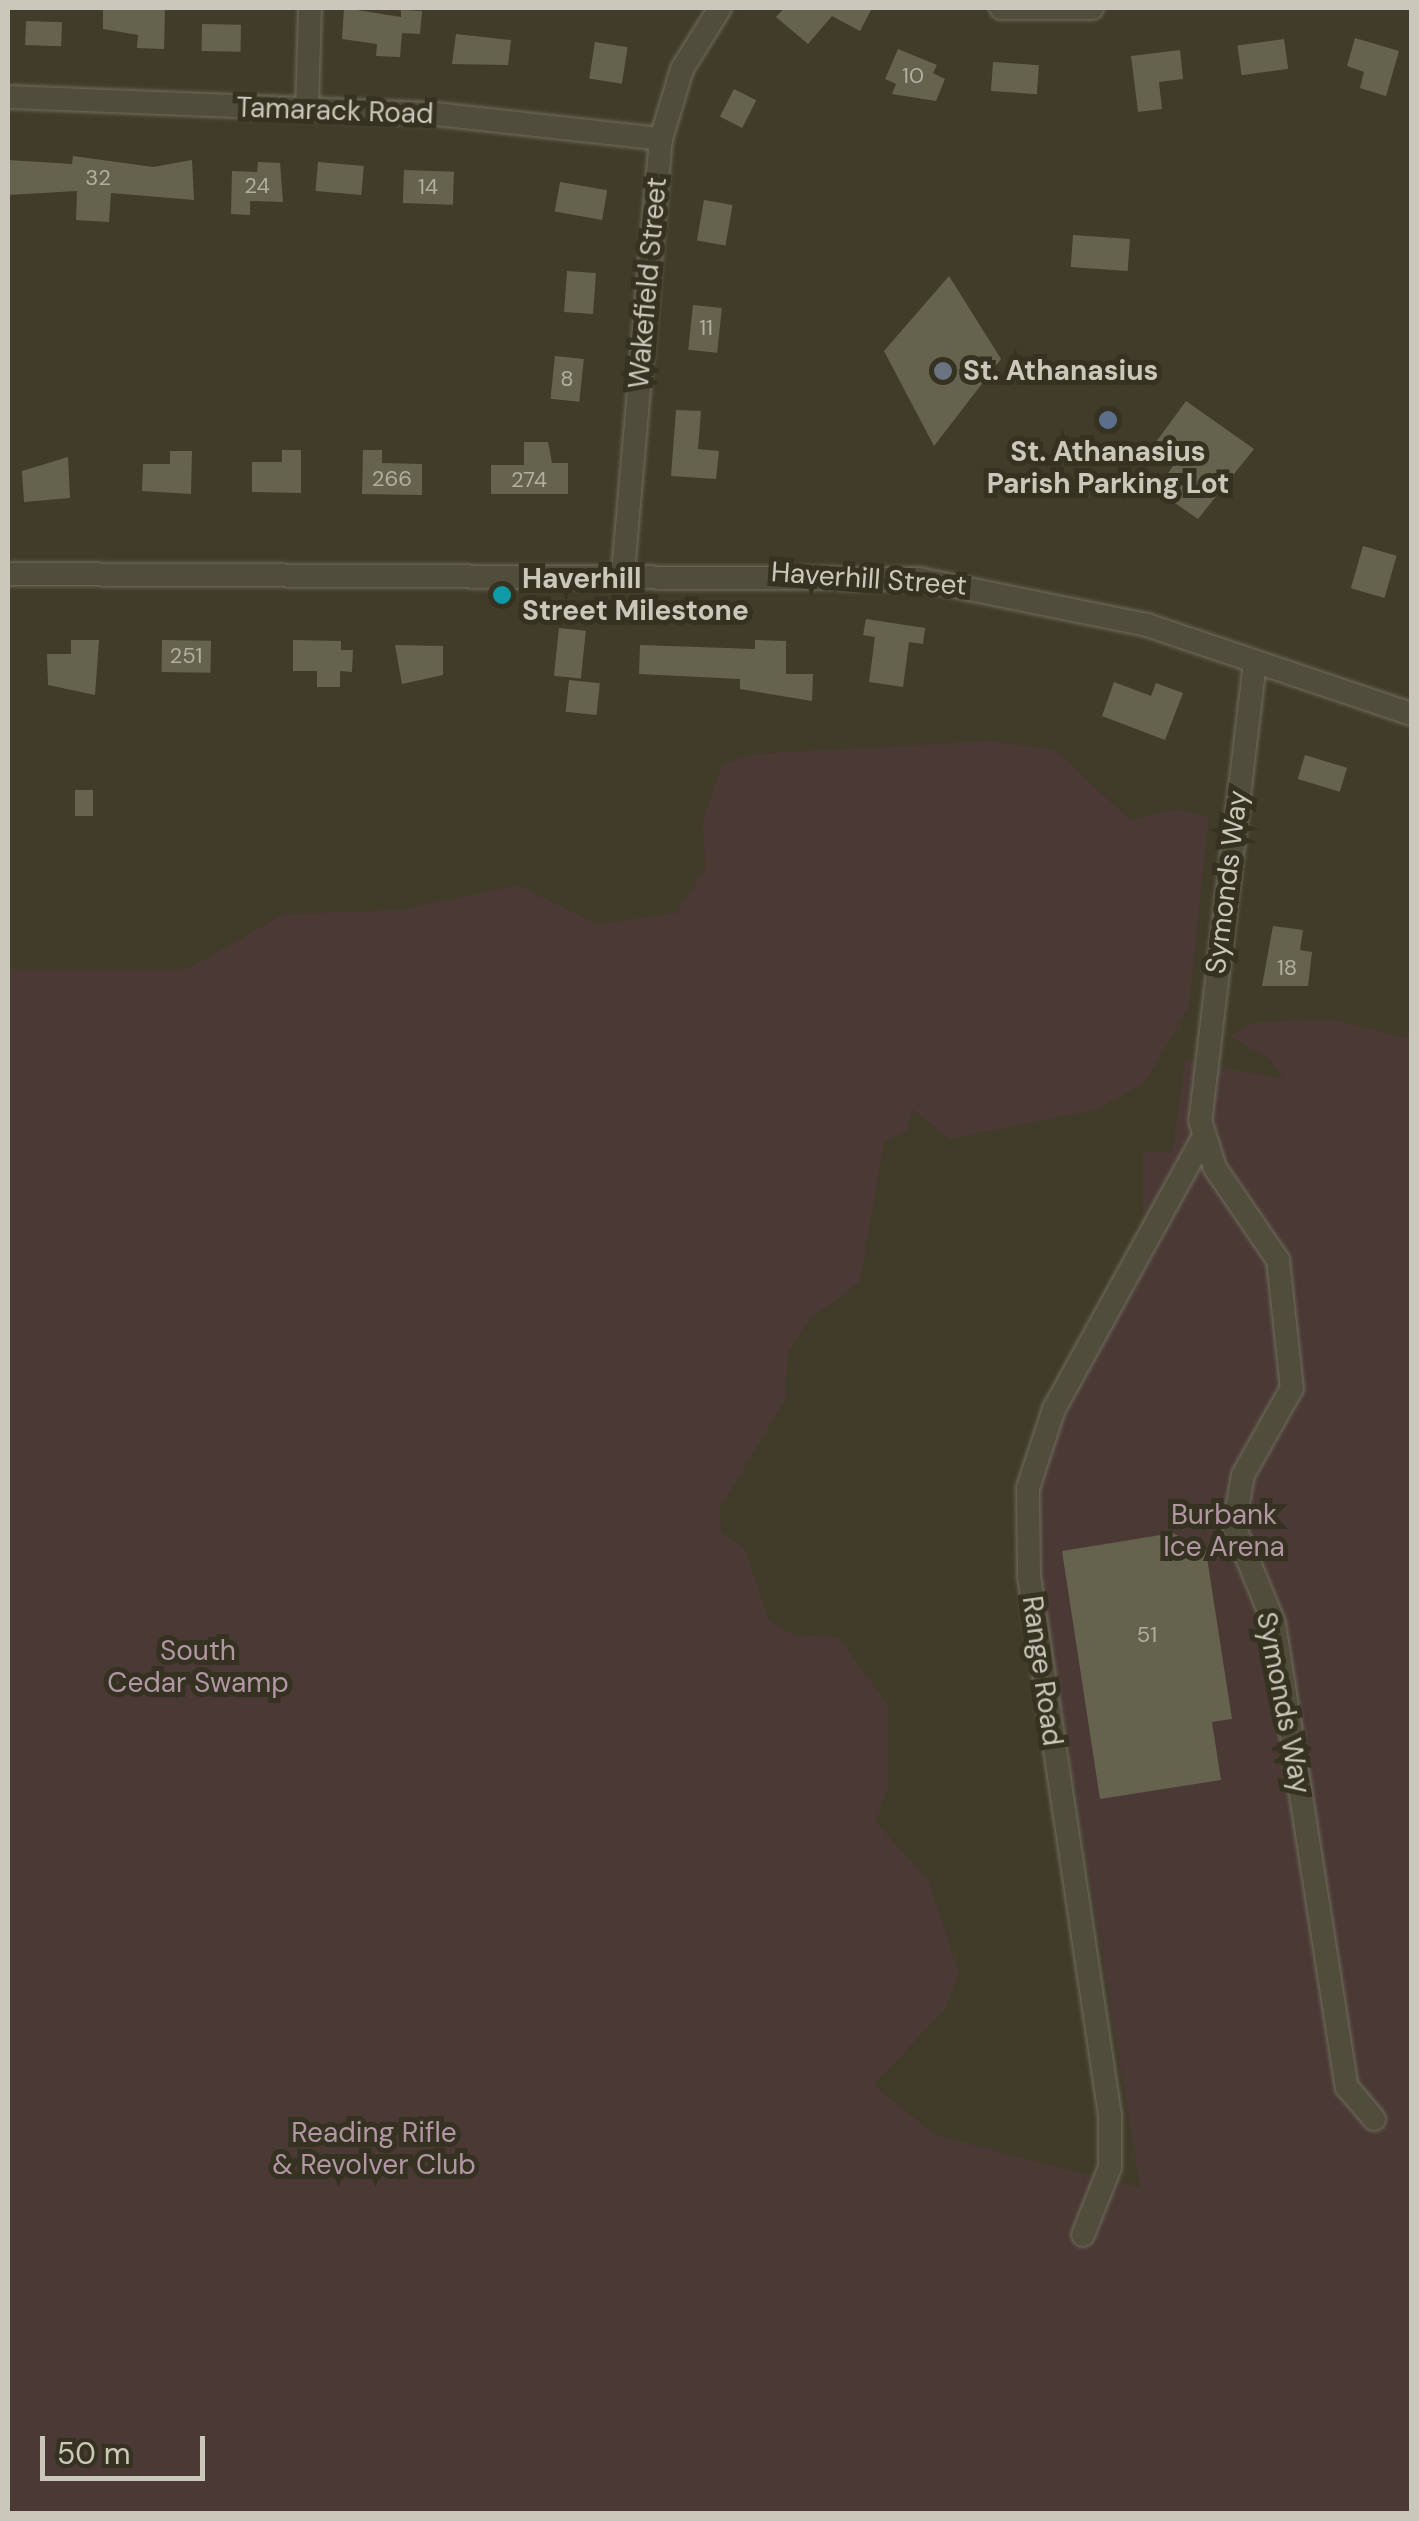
<!DOCTYPE html>
<style>
body{margin:0}
#map{position:relative;width:1419px;height:2521px;overflow:hidden;background:#403c29;font-family:"DM Sans",sans-serif}
div>[style]{position:absolute}
.green>*{inset:0;background:#4a3934}
.building>*{inset:0;background:#65634e;transform-origin:0 0}
.roads{filter:drop-shadow(0 0 2px #706d5e) drop-shadow(0 0 2px #706d5e)}
.minor>*{height:22px;margin:-11px;padding:0 11px;transform-origin:11px;border-radius:11px;background:#504d3d}
.dots>*{width:28px;height:28px;translate:-50% -50%;box-sizing:border-box;border:5px solid #353222;border-radius:50%}
span{translate:-50% -50%;white-space:nowrap;text-align:center;line-height:1.15;-webkit-text-stroke:10px #353222;paint-order:stroke}
.number-label{font-size:22px;color:#b1af9f}
.number-label span{-webkit-text-stroke-width:0}
.street-label{font-size:28px;color:#cac8ba}
.poi-label{font-size:28px;color:#cac8ba;font-weight:700}
.left{translate:0 -50%;text-align:left}
.park-label{font-size:28px;color:#b296a4}
.frame{position:absolute;inset:0;border:10px solid #cac8ba;pointer-events:none}
.scale{position:absolute;left:40px;top:2436px;width:165px;height:45px;box-sizing:border-box;border:5px solid #cac8ba;border-top:0;padding-left:12px;font-size:30px;line-height:35px;white-space:nowrap;color:#cac8ba;-webkit-text-stroke:8px #353222;paint-order:stroke}
</style>
<div id="map">
<div class="green">
<i style="clip-path:polygon(990px 741px,1055px 750px,1130px 820px,1178px 809px,1209px 817px,1189px 1007px,1144px 1084px,1097px 1109px,949px 1139px,912px 1109px,907px 1131px,884px 1142px,860px 1282px,809px 1320px,788px 1353px,785px 1400px,719px 1510px,722px 1533px,744px 1547px,768px 1619px,793px 1635px,838px 1637px,888px 1705px,888px 1789px,876px 1822px,929px 1881px,959px 1975px,945px 2009px,874px 2085px,935px 2135px,1140px 2188px,1040px 1574px,1036px 1496px,1047px 1445px,1143px 1253px,1143px 1152px,1172px 1152px,1185px 1060px,1283px 1079px,1271px 1060px,1229px 1036px,1256px 1022px,1332px 1019px,1411px 1039px,1411px 2513px,8px 2514px,8px 969px,187px 969px,284px 914px,402px 910px,517px 885px,597px 924px,676px 913px,706px 868px,702px 824px,722px 765px,753px 754px)"></i>
</div>
<div class="building">
<i style="clip-path:polygon(103px 8px,165px 9px,164px 49px,137px 48px,138px 35px,103px 29px)"></i>
<i style="clip-path:polygon(344px 8px,401px 17px,401px 10px,422px 11px,420px 34px,402px 33px,400px 57px,376px 56px,377px 44px,342px 39px)"></i>
<i style="clip-path:polygon(784px 8px,872px 8px,860px 31px,832px 16px,808px 44px,776px 17px)"></i>
<i style="left:26px;top:21px;width:36px;height:24px;rotate:2deg"></i>
<i style="left:202px;top:24px;width:39px;height:27px;rotate:1deg"></i>
<i style="clip-path:polygon(456px 34px,511px 40px,508px 65px,452px 64px)"></i>
<i style="clip-path:polygon(1355px 38px,1399px 51px,1386px 96px,1360px 88px,1364px 72px,1347px 66px)"></i>
<i style="left:1284px;top:39px;width:30px;height:47px;rotate:82deg"></i>
<i style="left:595px;top:42px;width:33px;height:37px;rotate:9deg"></i>
<i style="clip-path:polygon(898px 49px,937px 65px,933px 73px,945px 79px,936px 101px,892px 94px,896px 84px,885px 79px)"></i>
<i style="clip-path:polygon(1180px 50px,1183px 79px,1159px 82px,1162px 109px,1138px 112px,1131px 56px)"></i>
<i style="left:993px;top:62px;width:46px;height:29px;rotate:4deg"></i>
<i style="left:734px;top:89px;width:25px;height:31px;rotate:27deg"></i>
<i style="clip-path:polygon(73px 156px,153px 167px,192px 160px,194px 200px,111px 193px,109px 222px,76px 220px,77px 191px,8px 195px,8px 160px,72px 164px)"></i>
<i style="clip-path:polygon(258px 162px,280px 163px,283px 202px,250px 201px,250px 215px,231px 214px,232px 171px,257px 172px)"></i>
<i style="left:318px;top:162px;width:46px;height:29px;rotate:5deg"></i>
<i style="left:404px;top:170px;width:50px;height:33px;rotate:2deg"></i>
<i style="left:560px;top:182px;width:48px;height:30px;rotate:10deg"></i>
<i style="left:704px;top:200px;width:29px;height:41px;rotate:10deg"></i>
<i style="left:1073px;top:235px;width:57px;height:32px;rotate:4deg"></i>
<i style="left:567px;top:271px;width:29px;height:41px;rotate:4deg"></i>
<i style="clip-path:polygon(949px 276px,1001px 359px,934px 446px,884px 351px)"></i>
<i style="left:693px;top:305px;width:29px;height:45px;rotate:6deg"></i>
<i style="left:555px;top:356px;width:29px;height:43px;rotate:6deg"></i>
<i style="clip-path:polygon(1186px 401px,1254px 449px,1198px 519px,1156px 490px,1173px 466px,1156px 442px)"></i>
<i style="clip-path:polygon(676px 410px,701px 411px,698px 449px,719px 451px,716px 479px,671px 476px)"></i>
<i style="clip-path:polygon(524px 442px,548px 442px,552px 463px,568px 463px,568px 494px,491px 494px,491px 465px,524px 465px)"></i>
<i style="clip-path:polygon(282px 450px,301px 450px,301px 493px,252px 492px,252px 462px,282px 462px)"></i>
<i style="clip-path:polygon(363px 450px,382px 450px,382px 463px,422px 464px,422px 495px,362px 494px)"></i>
<i style="clip-path:polygon(170px 451px,192px 451px,191px 494px,142px 491px,143px 464px,170px 464px)"></i>
<i style="clip-path:polygon(68px 457px,70px 498px,24px 502px,22px 471px)"></i>
<i style="left:1363px;top:546px;width:35px;height:44px;rotate:16deg"></i>
<i style="clip-path:polygon(866px 619px,925px 628px,923px 644px,909px 642px,903px 687px,869px 682px,875px 637px,863px 635px)"></i>
<i style="left:559px;top:628px;width:27px;height:48px;rotate:6deg"></i>
<i style="clip-path:polygon(71px 640px,99px 640px,95px 695px,48px 685px,47px 654px,71px 654px)"></i>
<i style="left:162px;top:640px;width:49px;height:32px;rotate:1deg"></i>
<i style="clip-path:polygon(293px 640px,341px 641px,341px 650px,353px 650px,352px 672px,340px 671px,340px 687px,317px 687px,317px 671px,293px 671px)"></i>
<i style="clip-path:polygon(755px 640px,786px 641px,786px 674px,813px 674px,812px 701px,740px 689px,740px 679px,639px 674px,640px 645px,755px 649px)"></i>
<i style="clip-path:polygon(395px 645px,443px 646px,443px 675px,402px 684px)"></i>
<i style="left:569px;top:680px;width:31px;height:32px;rotate:6deg"></i>
<i style="clip-path:polygon(1114px 682px,1151px 696px,1156px 683px,1183px 693px,1165px 740px,1102px 716px)"></i>
<i style="left:1305px;top:755px;width:44px;height:25px;rotate:17deg"></i>
<i style="left:75px;top:790px;width:18px;height:26px"></i>
<i style="clip-path:polygon(1273px 926px,1303px 930px,1300px 950px,1312px 952px,1308px 986px,1262px 986px)"></i>
<i style="clip-path:polygon(1173px 1533px,1206px 1551px,1232px 1719px,1212px 1722px,1221px 1780px,1100px 1799px,1062px 1551px)"></i>
</div>
<div class="roads">
<div class="minor">
<i style="left:1001px;top:8px;width:91px"></i>
<i style="left:8px;top:97px;width:427px;rotate:2.3deg"></i>
<i style="left:435px;top:114px;width:227px;rotate:6.3deg"></i>
<i style="left:307px;top:109px;width:101px;rotate:-88.3deg"></i>
<i style="left:623px;top:572px;width:435px;rotate:-85deg"></i>
<i style="left:661px;top:139px;width:73px;rotate:-73.3deg"></i>
<i style="left:682px;top:69px;width:72px;rotate:-58.1deg"></i>
<i style="left:8px;top:574px;width:911px;rotate:0.31deg"></i>
<i style="left:919px;top:579px;width:233px;rotate:11.4deg"></i>
<i style="left:1147px;top:625px;width:280px;rotate:18.6deg"></i>
<i style="left:1255px;top:662px;width:461px;rotate:96.8deg"></i>
<i style="left:1200px;top:1120px;width:50px;rotate:72.6deg"></i>
<i style="left:1215px;top:1168px;width:112px;rotate:55.6deg"></i>
<i style="left:1278px;top:1260px;width:129px;rotate:83.8deg"></i>
<i style="left:1292px;top:1388px;width:100px;rotate:119.4deg"></i>
<i style="left:1243px;top:1475px;width:52px;rotate:100deg"></i>
<i style="left:1234px;top:1526px;width:105px;rotate:67.6deg"></i>
<i style="left:1274px;top:1623px;width:470px;rotate:81.1deg"></i>
<i style="left:1347px;top:2087px;width:42px;rotate:49.8deg"></i>
<i style="left:1083px;top:2235px;width:73px;rotate:-68.3deg"></i>
<i style="left:1110px;top:2167px;width:51px;rotate:-90deg"></i>
<i style="left:1110px;top:2116px;width:546px;rotate:-98.53deg"></i>
<i style="left:1029px;top:1576px;width:88px;rotate:-90.7deg"></i>
<i style="left:1028px;top:1488px;width:83px;rotate:-71.8deg"></i>
<i style="left:1054px;top:1409px;width:307px;rotate:-61.2deg"></i>
</div>
</div>
<div class="dots">
<i style="left:943px;top:371px;background:#6b7280"></i>
<i style="left:1108px;top:420px;background:#5c6f8a"></i>
<i style="left:502px;top:595px;background:#0f9aa8"></i>
</div>
<div class="number-label">
<span style="left:913px;top:76px">10</span>
<span style="left:98px;top:178px">32</span>
<span style="left:257px;top:186px">24</span>
<span style="left:428px;top:187px">14</span>
<span style="left:706px;top:328px">11</span>
<span style="left:567px;top:379px">8</span>
<span style="left:392px;top:479px">266</span>
<span style="left:529px;top:480px">274</span>
<span style="left:186px;top:656px">251</span>
<span style="left:1287px;top:968px">18</span>
<span style="left:1147px;top:1635px">51</span>
</div>
<div class="street-label">
<span style="left:335px;top:111px;rotate:2deg">Tamarack Road</span>
<span style="left:648px;top:283px;rotate:-85deg">Wakefield Street</span>
<span style="left:869px;top:579px;rotate:4deg">Haverhill Street</span>
<span style="left:1227px;top:882px;rotate:-83deg">Symonds Way</span>
<span style="left:1042px;top:1671px;rotate:82deg">Range Road</span>
<span style="left:1283px;top:1703px;rotate:79deg">Symonds Way</span>
</div>
<div class="poi-label">
<span class="left" style="left:963px;top:371px">St. Athanasius</span>
<span style="left:1108px;top:468px">St. Athanasius<br>Parish Parking Lot</span>
<span class="left" style="left:522px;top:595px">Haverhill<br>Street Milestone</span>
</div>
<div class="park-label">
<span style="left:1224px;top:1531px">Burbank<br>Ice Arena</span>
<span style="left:198px;top:1667px">South<br>Cedar Swamp</span>
<span style="left:374px;top:2149px">Reading Rifle<br>&amp; Revolver Club</span>
</div>
<div class="frame"></div>
<div class="scale">50 m</div>
</div>
